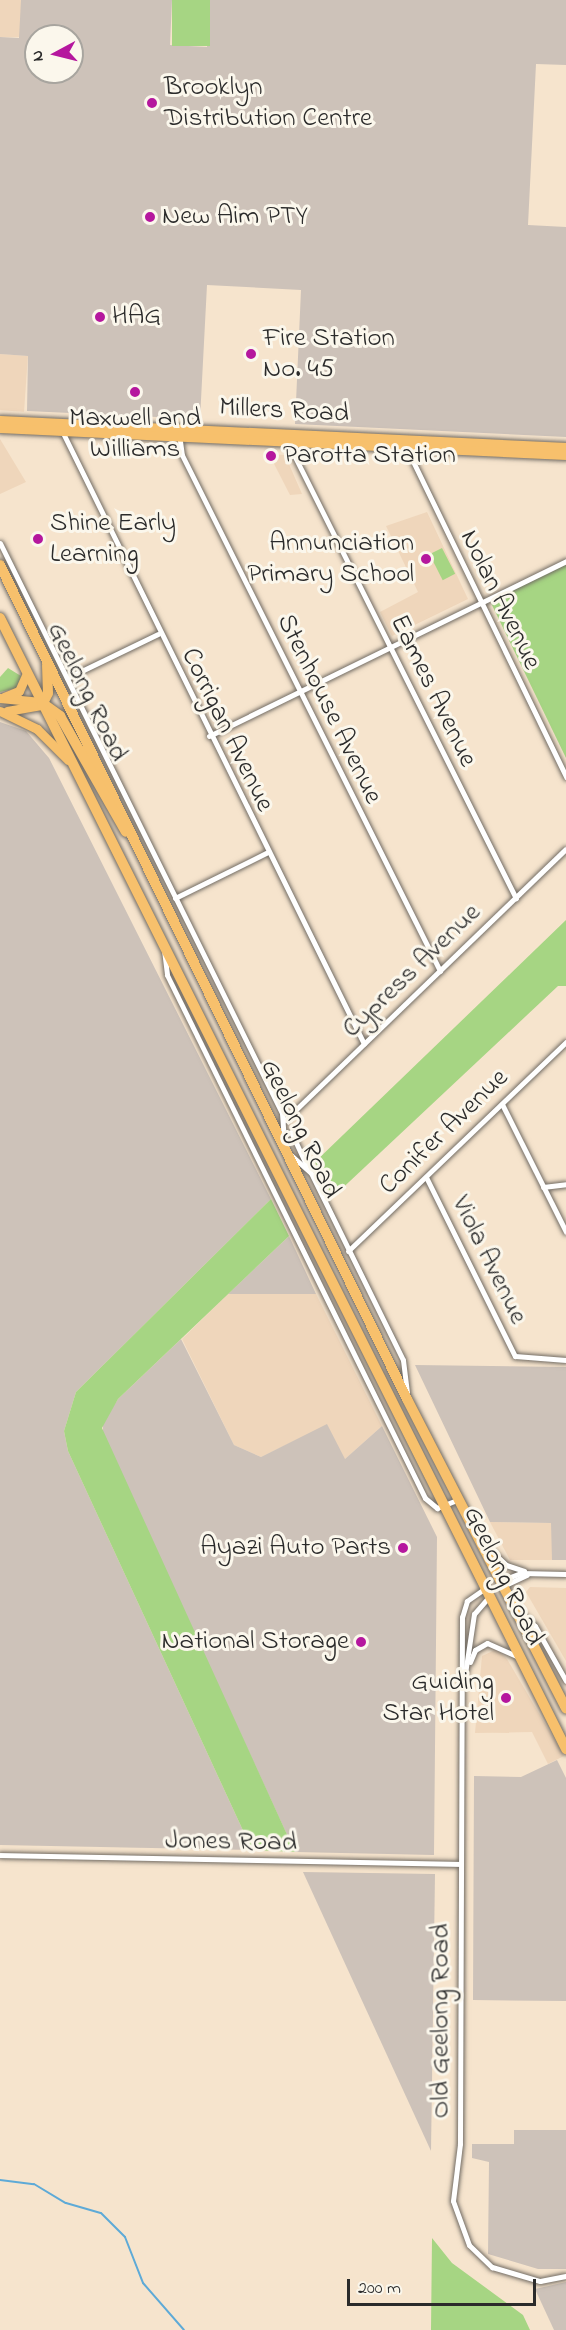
<!DOCTYPE html>
<style>
body{margin:0}
#map{position:relative;width:566px;height:2330px;overflow:hidden;background:#f6e4cd;font-family:"Indie Flower",sans-serif}
div>[style]{position:absolute}
.built>*{inset:0;background:#efd6bb;transform-origin:0 0}
.industrial>*{inset:0;background:#cdc2b9}
.green>*{inset:0;background:#a6d583;transform-origin:0 0}
.stream>*{height:2px;margin:-1px;padding:0 1px;transform-origin:1px;border-radius:1px;background:#5eaad7}
.roads{filter:drop-shadow(0 0 2px #726c64) drop-shadow(0 0 2px #726c64)}
.street>*{height:5px;margin:-2.5px;padding:0 2.5px;transform-origin:2.5px;border-radius:2.5px;background:#fff}
.primary>*{height:9px;margin:-4.5px;padding:0 4.5px;transform-origin:4.5px;border-radius:4.5px;background:#f7c06c}
.highway>*{height:10px;margin:-5px;padding:0 5px;transform-origin:5px;border-radius:5px;background:#f7c06c}
.dots>*{width:16px;height:16px;translate:-50% -50%;box-sizing:border-box;border:3px solid #fbf7ec;border-radius:50%}
span{translate:-50% -50%;white-space:nowrap;text-align:center;line-height:1.15;-webkit-text-stroke:6px #fbf7ec;paint-order:stroke}
.poi-label{font-size:27px;color:#2b2b2b}
.left{translate:0 -50%;text-align:left}
.right{translate:-100% -50%;text-align:right}
.street-label{font-size:27px;color:#2b2b2b}
.north{position:absolute;left:24px;top:24px;width:60px;height:60px;box-sizing:border-box;background:#fbf7ec;border:2px solid #a8a59f;border-radius:50%;rotate:263deg;font-size:16px;font-weight:700;line-height:24px;text-align:center;color:#2b2b2b}
.north::after{content:'';display:block;margin:auto;width:21px;height:27px;background:#b5179e;clip-path:polygon(50% 0,100% 100%,50% 72%,0 100%)}
.scale{position:absolute;left:347px;top:2279px;width:189px;height:27px;box-sizing:border-box;border:3px solid #2b2b2b;border-top:0;padding-left:8px;font-size:18px;line-height:21px;white-space:nowrap;color:#2b2b2b;-webkit-text-stroke:4px #fbf7ec;paint-order:stroke}
</style>
<div id="map">
<div class="built">
<i style="left:0;top:0;width:21px;height:37px"></i>
<i style="left:0;top:354px;width:28px;height:56px;rotate:4deg"></i>
<i style="clip-path:polygon(0 439px,26px 482px,0 494px)"></i>
<i style="clip-path:polygon(269px 454px,285px 455px,302px 494px,290px 495px)"></i>
<i style="clip-path:polygon(427px 512px,468px 599px,392px 636px,380px 612px,418px 592px,386px 526px)"></i>
<i style="clip-path:polygon(228px 1294px,316px 1294px,382px 1426px,344px 1460px,327px 1425px,261px 1457px,234px 1445px,182px 1339px)"></i>
<i style="clip-path:polygon(490px 1522px,552px 1523px,552px 1560px,510px 1560px)"></i>
<i style="clip-path:polygon(530px 1587px,566px 1588px,566px 1661px,526px 1592px)"></i>
<i style="clip-path:polygon(497px 1649px,507px 1659px,564px 1756px,548px 1764px,532px 1732px,475px 1733px,482px 1656px)"></i>
</div>
<div class="industrial">
<i style="clip-path:polygon(evenodd,21px 0,172px 0,170px 45px,207px 47px,210px 0,566px 0,566px 65px,536px 64px,528px 225px,566px 227px,566px 437px,295px 424px,301px 290px,207px 285px,200px 419px,27px 411px,28px 356px,0 354px,0 37px,19px 38px,21px 0,36px 36px,72px 36px,72px 72px,36px 72px,36px 36px)"></i>
<i style="clip-path:polygon(0 722px,26px 731px,49px 758px,271px 1199px,76px 1392px,64px 1431px,68px 1451px,252px 1850px,0 1845px)"></i>
<i style="clip-path:polygon(289px 1236px,316px 1294px,228px 1294px)"></i>
<i style="clip-path:polygon(181px 1339px,234px 1445px,261px 1457px,327px 1424px,345px 1459px,382px 1426px,437px 1537px,434px 1855px,295px 1852px,103px 1435px,103px 1422px,118px 1399px)"></i>
<i style="clip-path:polygon(415px 1365px,566px 1367px,566px 1560px,552px 1560px,551px 1523px,490px 1522px)"></i>
<i style="clip-path:polygon(557px 1760px,566px 1778px,566px 2001px,473px 2000px,474px 1776px,521px 1777px)"></i>
<i style="clip-path:polygon(303px 1872px,435px 1874px,431px 2151px)"></i>
<i style="clip-path:polygon(514px 2130px,566px 2130px,566px 2269px,538px 2269px,488px 2254px,489px 2162px,472px 2158px,472px 2144px,514px 2144px)"></i>
<i style="clip-path:polygon(566px 2282px,566px 2330px,554px 2330px,535px 2289px)"></i>
</div>
<div class="green">
<i style="left:172px;top:0;width:38px;height:46px"></i>
<i style="left:442px;top:548px;width:29px;height:14px;rotate:63deg"></i>
<i style="clip-path:polygon(566px 564px,566px 758px,490px 601px)"></i>
<i style="clip-path:polygon(8px 668px,21px 676px,17px 688px,0 692px,0 677px)"></i>
<i style="clip-path:polygon(566px 920px,566px 986px,558px 986px,333px 1197px,315px 1162px)"></i>
<i style="clip-path:polygon(271px 1199px,289px 1236px,118px 1399px,102px 1428px,295px 1852px,252px 1850px,68px 1451px,64px 1431px,76px 1392px)"></i>
<i style="clip-path:polygon(432px 2238px,452px 2263px,523px 2315px,530px 2330px,431px 2330px)"></i>
</div>
<div class="stream">
<i style="left:0;top:2180px;width:34px;rotate:7deg"></i>
<i style="left:34px;top:2184px;width:37px;rotate:31deg"></i>
<i style="left:66px;top:2203px;width:36px;rotate:16deg"></i>
<i style="left:101px;top:2213px;width:34px;rotate:45deg"></i>
<i style="left:125px;top:2237px;width:49px;rotate:68.6deg"></i>
<i style="left:143px;top:2283px;width:62px;rotate:48.9deg"></i>
</div>
<div class="roads">
<div class="street">
<i style="left:62px;top:431px;width:683px;rotate:63.77deg"></i>
<i style="left:179px;top:434px;width:21px;rotate:82deg"></i>
<i style="left:182px;top:455px;width:577px;rotate:63.43deg"></i>
<i style="left:292px;top:440px;width:13px;rotate:86deg"></i>
<i style="left:293px;top:453px;width:498px;rotate:63.4deg"></i>
<i style="left:406px;top:447px;width:367px;rotate:64.1deg"></i>
<i style="left:0;top:543px;width:636px;rotate:63.68deg"></i>
<i style="left:282px;top:1113px;width:28px;rotate:86deg"></i>
<i style="left:67px;top:678px;width:101px;rotate:-25.8deg"></i>
<i style="left:209px;top:736px;width:398px;rotate:-26.1deg"></i>
<i style="left:175px;top:898px;width:102px;rotate:-26.3deg"></i>
<i style="left:164px;top:950px;width:25px;rotate:83deg"></i>
<i style="left:167px;top:975px;width:583px;rotate:63.74deg"></i>
<i style="left:425px;top:1498px;width:16px;rotate:40deg"></i>
<i style="left:437px;top:1508px;width:24px;rotate:-22deg"></i>
<i style="left:502px;top:1104px;width:143px;rotate:63.4deg"></i>
<i style="left:285px;top:1120px;width:390px;rotate:-44deg"></i>
<i style="left:291px;top:1132px;width:40px;rotate:65deg"></i>
<i style="left:292px;top:1156px;width:25px;rotate:42deg"></i>
<i style="left:311px;top:1173px;width:208px;rotate:63.8deg"></i>
<i style="left:403px;top:1360px;width:32px;rotate:83deg"></i>
<i style="left:426px;top:1177px;width:200px;rotate:63.6deg"></i>
<i style="left:515px;top:1356px;width:51px;rotate:4.5deg"></i>
<i style="left:543px;top:1187px;width:23px;rotate:-7deg"></i>
<i style="left:348px;top:1251px;width:302px;rotate:-43.8deg"></i>
<i style="left:487px;top:1547px;width:26px;rotate:43deg"></i>
<i style="left:506px;top:1565px;width:19px;rotate:18deg"></i>
<i style="left:500px;top:1581px;width:22px;rotate:-21deg"></i>
<i style="left:521px;top:1573px;width:45px;rotate:1.3deg"></i>
<i style="left:503px;top:1586px;width:26px;rotate:-25deg"></i>
<i style="left:484px;top:1589px;width:21px;rotate:145deg"></i>
<i style="left:467px;top:1601px;width:17px;rotate:107deg"></i>
<i style="left:462px;top:1617px;width:527px;rotate:90.22deg"></i>
<i style="left:460px;top:2144px;width:57px;rotate:97deg"></i>
<i style="left:453px;top:2201px;width:47px;rotate:70deg"></i>
<i style="left:469px;top:2245px;width:32px;rotate:44deg"></i>
<i style="left:492px;top:2267px;width:50px;rotate:16.3deg"></i>
<i style="left:540px;top:2281px;width:26px;rotate:-11deg"></i>
<i style="left:519px;top:1612px;width:21px;rotate:41deg"></i>
<i style="left:535px;top:1626px;width:63px;rotate:60.6deg"></i>
<i style="left:470px;top:1662px;width:13px;rotate:-67deg"></i>
<i style="left:475px;top:1650px;width:14px;rotate:-30deg"></i>
<i style="left:487px;top:1643px;width:34px;rotate:24deg"></i>
<i style="left:465px;top:1674px;width:61px;rotate:-81.5deg"></i>
<i style="left:474px;top:1614px;width:21px;rotate:-49deg"></i>
<i style="left:0;top:1855px;width:461px;rotate:1.1deg"></i>
</div>
<div class="primary">
<i style="left:0;top:420px;width:567px;rotate:2.73deg"></i>
<i style="left:0;top:428px;width:567px;rotate:2.73deg"></i>
<i style="left:4px;top:697px;width:16px;rotate:-22deg"></i>
<i style="left:19px;top:691px;width:17px;rotate:-66deg"></i>
<i style="left:0;top:698px;width:41px;rotate:5.6deg"></i>
<i style="left:0;top:711px;width:41px;rotate:25.9deg"></i>
<i style="left:37px;top:729px;width:44px;rotate:45deg"></i>
<i style="left:7px;top:711px;width:36px;rotate:-10deg"></i>
</div>
<div class="highway">
<i style="left:0;top:565px;width:928px;rotate:63.99deg"></i>
<i style="left:407px;top:1399px;width:348px;rotate:62.8deg"></i>
<i style="left:0;top:618px;width:1265px;rotate:63.41deg"></i>
<i style="left:41px;top:702px;width:24px;rotate:36deg"></i>
<i style="left:60px;top:716px;width:133px;rotate:60.4deg"></i>
<i style="left:42px;top:705px;width:13px;rotate:-63deg"></i>
<i style="left:48px;top:693px;width:28px;rotate:-92deg"></i>
</div>
</div>
<div class="dots">
<i style="left:152px;top:103px;background:#b5179e"></i>
<i style="left:150px;top:217px;background:#b5179e"></i>
<i style="left:100px;top:317px;background:#b5179e"></i>
<i style="left:251px;top:354px;background:#b5179e"></i>
<i style="left:135px;top:392px;background:#b5179e"></i>
<i style="left:271px;top:456px;background:#b5179e"></i>
<i style="left:38px;top:539px;background:#b5179e"></i>
<i style="left:426px;top:559px;background:#b5179e"></i>
<i style="left:403px;top:1548px;background:#b5179e"></i>
<i style="left:361px;top:1642px;background:#b5179e"></i>
<i style="left:506px;top:1698px;background:#b5179e"></i>
</div>
<div class="poi-label">
<span class="left" style="left:164px;top:103px">Brooklyn<br>Distribution Centre</span>
<span class="left" style="left:162px;top:217px">New Aim PTY</span>
<span class="left" style="left:112px;top:317px">HAG</span>
<span class="left" style="left:263px;top:354px">Fire Station<br>No. 45</span>
<span style="left:135px;top:434px">Maxwell and<br>Williams</span>
<span class="left" style="left:283px;top:456px">Parotta Station</span>
<span class="left" style="left:50px;top:539px">Shine Early<br>Learning</span>
<span class="right" style="left:414px;top:559px">Annunciation<br>Primary School</span>
<span class="right" style="left:391px;top:1548px">Ayazi Auto Parts</span>
<span class="right" style="left:349px;top:1642px">National Storage</span>
<span class="right" style="left:494px;top:1698px">Guiding<br>Star Hotel</span>
</div>
<div class="street-label">
<span style="left:284px;top:411px;rotate:3deg">Millers Road</span>
<span style="left:500px;top:600px;rotate:64deg">Nolan Avenue</span>
<span style="left:433px;top:691px;rotate:64deg">Eames Avenue</span>
<span style="left:87px;top:692px;rotate:64deg">Geelong Road</span>
<span style="left:329px;top:709px;rotate:64deg">Stenhouse Avenue</span>
<span style="left:227px;top:730px;rotate:64deg">Corrigan Avenue</span>
<span style="left:412px;top:971px;rotate:-44deg">Cypress Avenue</span>
<span style="left:300px;top:1129px;rotate:64deg">Geelong Road</span>
<span style="left:444px;top:1132px;rotate:-44deg">Conifer Avenue</span>
<span style="left:489px;top:1260px;rotate:64deg">Viola Avenue</span>
<span style="left:503px;top:1576px;rotate:64deg">Geelong Road</span>
<span style="left:231px;top:1842px;rotate:1deg">Jones Road</span>
<span style="left:441px;top:2021px;rotate:-90deg">Old Geelong Road</span>
</div>
<div class="north">N</div>
<div class="scale">200 m</div>
</div>
